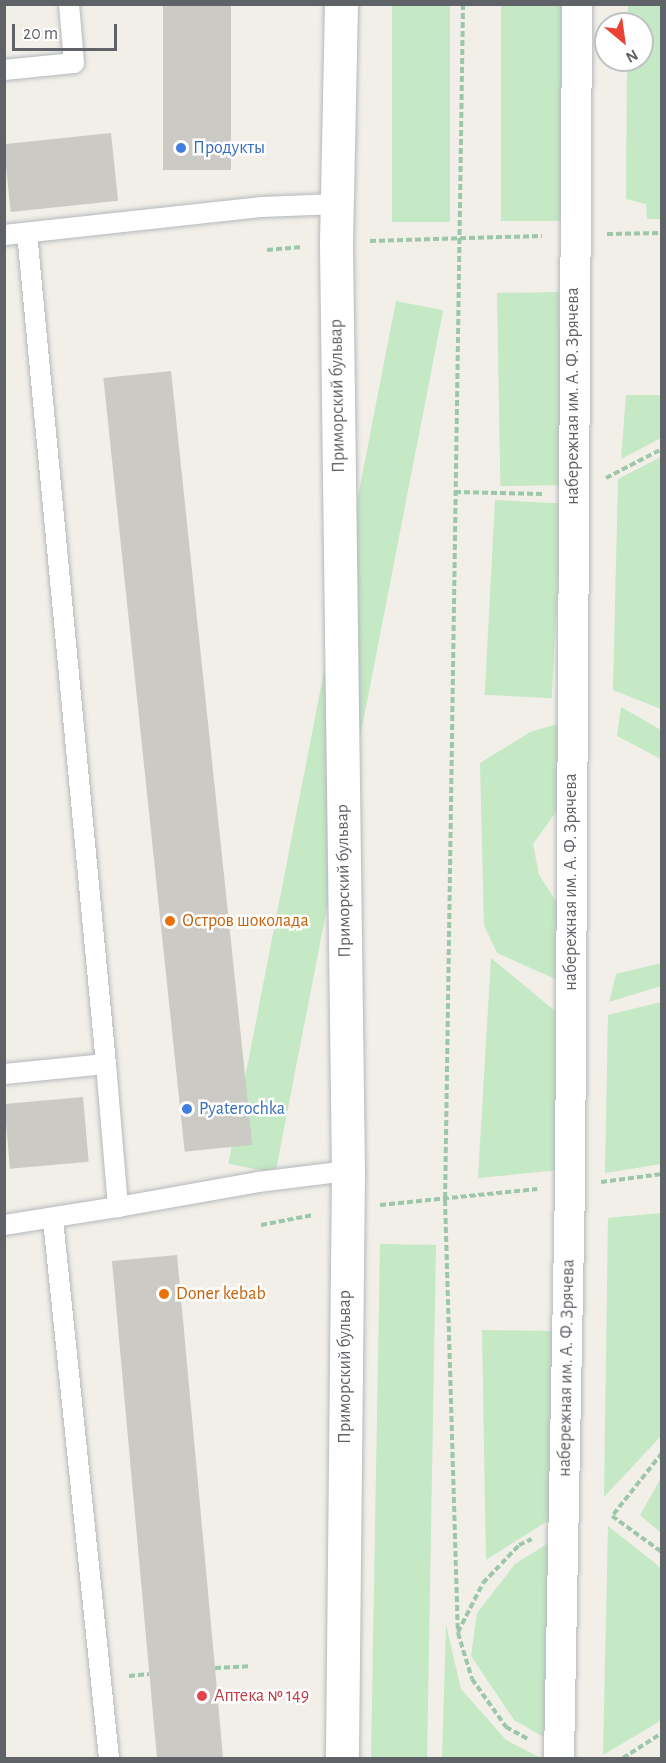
<!DOCTYPE html>
<meta charset="utf-8">
<style>
body{margin:0}
#map{position:relative;width:666px;height:1763px;overflow:hidden;background:#f1efe8;font-family:"Alegreya Sans",sans-serif}
div>[style]{position:absolute}
.green>*{inset:0;background:#c5e8c5;transform-origin:0 0}
.building>*{inset:0;background:#cccac5;transform-origin:0 0}
.path>*{height:4px;margin-top:-2px;transform-origin:0;background:repeating-linear-gradient(90deg,#9cc7a9 0 6px,transparent 0 9px)}
.roads{filter:drop-shadow(0 0 2px #b5b8bc) drop-shadow(0 0 2px #b5b8bc)}
.service>*{height:20px;margin:-10px;padding:0 10px;transform-origin:10px;border-radius:10px;background:#fff}
.pedestrian>*{height:30px;margin:-15px;padding:0 15px;transform-origin:15px;border-radius:15px;background:#fff}
.minor>*{height:33px;margin:-16.5px;padding:0 16.5px;transform-origin:16.5px;border-radius:16.5px;background:#fff}
.dots>*{width:16px;height:16px;translate:-50% -50%;box-sizing:border-box;border:3px solid #fff;border-radius:50%}
span{translate:-50% -50%;white-space:nowrap;text-align:center;line-height:1.15;-webkit-text-stroke:5px #fff;paint-order:stroke}
.shop-label{font-size:18px;color:#366cbe}
.left{translate:0 -50%;text-align:left}
.street-label{font-size:18px;color:#5f6368}
.food-label{font-size:18px;color:#c56008}
.health-label{font-size:18px;color:#be3a42}
.frame{position:absolute;inset:0;border:6px solid #5f6368;pointer-events:none}
.north{position:absolute;left:594px;top:12px;width:60px;height:60px;box-sizing:border-box;background:#fff;border:2px solid #bfc1c3;border-radius:50%;rotate:151deg;font-size:16px;font-weight:700;line-height:24px;text-align:center;color:#5f6368}
.north::after{content:'';display:block;margin:auto;width:21px;height:27px;background:#ea4335;clip-path:polygon(50% 0,100% 100%,50% 72%,0 100%)}
.scale{position:absolute;left:12px;top:24px;width:105px;height:27px;box-sizing:border-box;border:3px solid #5f6368;border-top:0;padding-left:8px;font-size:18px;line-height:21px;white-space:nowrap;color:#5f6368;-webkit-text-stroke:4px #fff;paint-order:stroke}
</style>
<div id="map">
<div class="green">
<i style="left:392px;top:5px;width:58px;height:217px"></i>
<i style="left:501px;top:5px;width:64px;height:216px"></i>
<i style="clip-path:polygon(628px 5px,661px 5px,661px 219px,647px 219px,646px 204px,626px 199px,627px 60px,642px 60px,642px 24px,627px 24px)"></i>
<i style="left:559px;top:292px;width:193px;height:62px;rotate:89deg"></i>
<i style="left:396px;top:301px;width:48px;height:879px;rotate:11deg"></i>
<i style="clip-path:polygon(626px 395px,661px 395px,661px 438px,621px 459px)"></i>
<i style="clip-path:polygon(661px 457px,661px 709px,613px 690px,618px 479px)"></i>
<i style="left:495px;top:500px;width:67px;height:195px;rotate:3deg"></i>
<i style="clip-path:polygon(621px 707px,661px 730px,661px 759px,617px 736px)"></i>
<i style="clip-path:polygon(565px 722px,564px 801px,533px 844px,539px 875px,566px 916px,562px 982px,497px 953px,484px 925px,480px 763px,530px 732px)"></i>
<i style="clip-path:polygon(491px 958px,560px 1015px,560px 1170px,478px 1178px)"></i>
<i style="clip-path:polygon(661px 963px,661px 986px,609px 1002px,616px 974px)"></i>
<i style="clip-path:polygon(661px 1002px,661px 1164px,605px 1173px,608px 1015px)"></i>
<i style="clip-path:polygon(661px 1213px,661px 1436px,604px 1497px,608px 1218px)"></i>
<i style="left:380px;top:1244px;width:56px;height:514px;rotate:1deg"></i>
<i style="clip-path:polygon(482px 1330px,555px 1331px,557px 1515px,486px 1560px)"></i>
<i style="clip-path:polygon(661px 1478px,661px 1533px,640px 1515px)"></i>
<i style="clip-path:polygon(608px 1526px,661px 1568px,662px 1720px,603px 1755px)"></i>
<i style="clip-path:polygon(555px 1539px,551px 1741px,514px 1720px,471px 1656px,477px 1613px,515px 1564px)"></i>
<i style="clip-path:polygon(446px 1625px,461px 1689px,506px 1740px,541px 1758px,442px 1758px)"></i>
</div>
<div class="building">
<i style="left:163px;top:4px;width:68px;height:166px"></i>
<i style="left:111px;top:133px;width:68px;height:108px;rotate:84deg"></i>
<i style="left:171px;top:371px;width:778px;height:68px;rotate:84deg"></i>
<i style="left:83px;top:1097px;width:65px;height:79px;rotate:85deg"></i>
<i style="clip-path:polygon(177px 1255px,215px 1668px,223px 1758px,157px 1758px,112px 1261px)"></i>
</div>
<div class="path">
<i style="left:463px;top:4px;width:1196px;rotate:90.86deg"></i>
<i style="left:445px;top:1200px;width:433px;rotate:88.3deg"></i>
<i style="left:458px;top:1633px;width:48px;rotate:73.1deg"></i>
<i style="left:472px;top:1679px;width:59px;rotate:54.7deg"></i>
<i style="left:506px;top:1727px;width:25px;rotate:29deg"></i>
<i style="left:607px;top:234px;width:55px;rotate:-1deg"></i>
<i style="left:370px;top:241px;width:172px;rotate:-1.7deg"></i>
<i style="left:267px;top:250px;width:35px;rotate:-5deg"></i>
<i style="left:606px;top:478px;width:63px;rotate:-27.4deg"></i>
<i style="left:455px;top:492px;width:88px;rotate:1.3deg"></i>
<i style="left:601px;top:1182px;width:62px;rotate:-7.5deg"></i>
<i style="left:380px;top:1205px;width:158px;rotate:-5.8deg"></i>
<i style="left:261px;top:1225px;width:53px;rotate:-10.9deg"></i>
<i style="left:662px;top:1453px;width:80px;rotate:128.4deg"></i>
<i style="left:612px;top:1516px;width:62px;rotate:35.8deg"></i>
<i style="left:458px;top:1632px;width:55px;rotate:-63deg"></i>
<i style="left:483px;top:1583px;width:52px;rotate:-46.5deg"></i>
<i style="left:519px;top:1545px;width:14px;rotate:-25deg"></i>
<i style="left:215px;top:1668px;width:34px;rotate:-3deg"></i>
<i style="left:129px;top:1676px;width:20px;rotate:-6deg"></i>
<i style="left:623px;top:1758px;width:46px;rotate:-32.7deg"></i>
</div>
<div class="roads">
<div class="service">
<i style="left:4px;top:70px;width:70px;rotate:-5.7deg"></i>
<i style="left:74px;top:63px;width:59px;rotate:-94.8deg"></i>
<i style="left:27px;top:233px;width:835px;rotate:84.57deg"></i>
<i style="left:4px;top:235px;width:260px;rotate:-6.2deg"></i>
<i style="left:262px;top:207px;width:75px;rotate:-2.3deg"></i>
<i style="left:4px;top:1074px;width:102px;rotate:-5.6deg"></i>
<i style="left:106px;top:1064px;width:144px;rotate:85.2deg"></i>
<i style="left:118px;top:1207px;width:142px;rotate:-10.1deg"></i>
<i style="left:258px;top:1182px;width:91px;rotate:-7deg"></i>
<i style="left:53px;top:1220px;width:541px;rotate:84.06deg"></i>
<i style="left:4px;top:1225px;width:115px;rotate:-9deg"></i>
</div>
<div class="pedestrian">
<i style="left:559px;top:1758px;width:572px;rotate:-88.9deg"></i>
<i style="left:570px;top:1186px;width:1182px;rotate:-89.66deg"></i>
</div>
<div class="minor">
<i style="left:341px;top:4px;width:240px;rotate:91.2deg"></i>
<i style="left:336px;top:244px;width:927px;rotate:89.26deg"></i>
<i style="left:348px;top:1171px;width:587px;rotate:90.59deg"></i>
</div>
</div>
<div class="dots">
<i style="left:181px;top:148px;background:#3f7fe0"></i>
<i style="left:170px;top:921px;background:#e8710a"></i>
<i style="left:187px;top:1109px;background:#3f7fe0"></i>
<i style="left:164px;top:1294px;background:#e8710a"></i>
<i style="left:202px;top:1696px;background:#e0444e"></i>
</div>
<div class="shop-label">
<span class="left" style="left:193px;top:148px">Продукты</span>
<span class="left" style="left:199px;top:1109px">Pyaterochka</span>
</div>
<div class="street-label">
<span style="left:338px;top:396px;rotate:-91deg">Приморский бульвар</span>
<span style="left:573px;top:396px;rotate:-90deg">набережная им. А. Ф. Зрячева</span>
<span style="left:344px;top:881px;rotate:-91deg">Приморский бульвар</span>
<span style="left:571px;top:882px;rotate:-90deg">набережная им. А. Ф. Зрячева</span>
<span style="left:345px;top:1367px;rotate:-90deg">Приморский бульвар</span>
<span style="left:567px;top:1368px;rotate:-89deg">набережная им. А. Ф. Зрячева</span>
</div>
<div class="food-label">
<span class="left" style="left:182px;top:921px">Остров шоколада</span>
<span class="left" style="left:176px;top:1294px">Doner kebab</span>
</div>
<div class="health-label">
<span class="left" style="left:214px;top:1696px">Аптека № 149</span>
</div>
<div class="frame"></div>
<div class="north">N</div>
<div class="scale">20 m</div>
</div>
